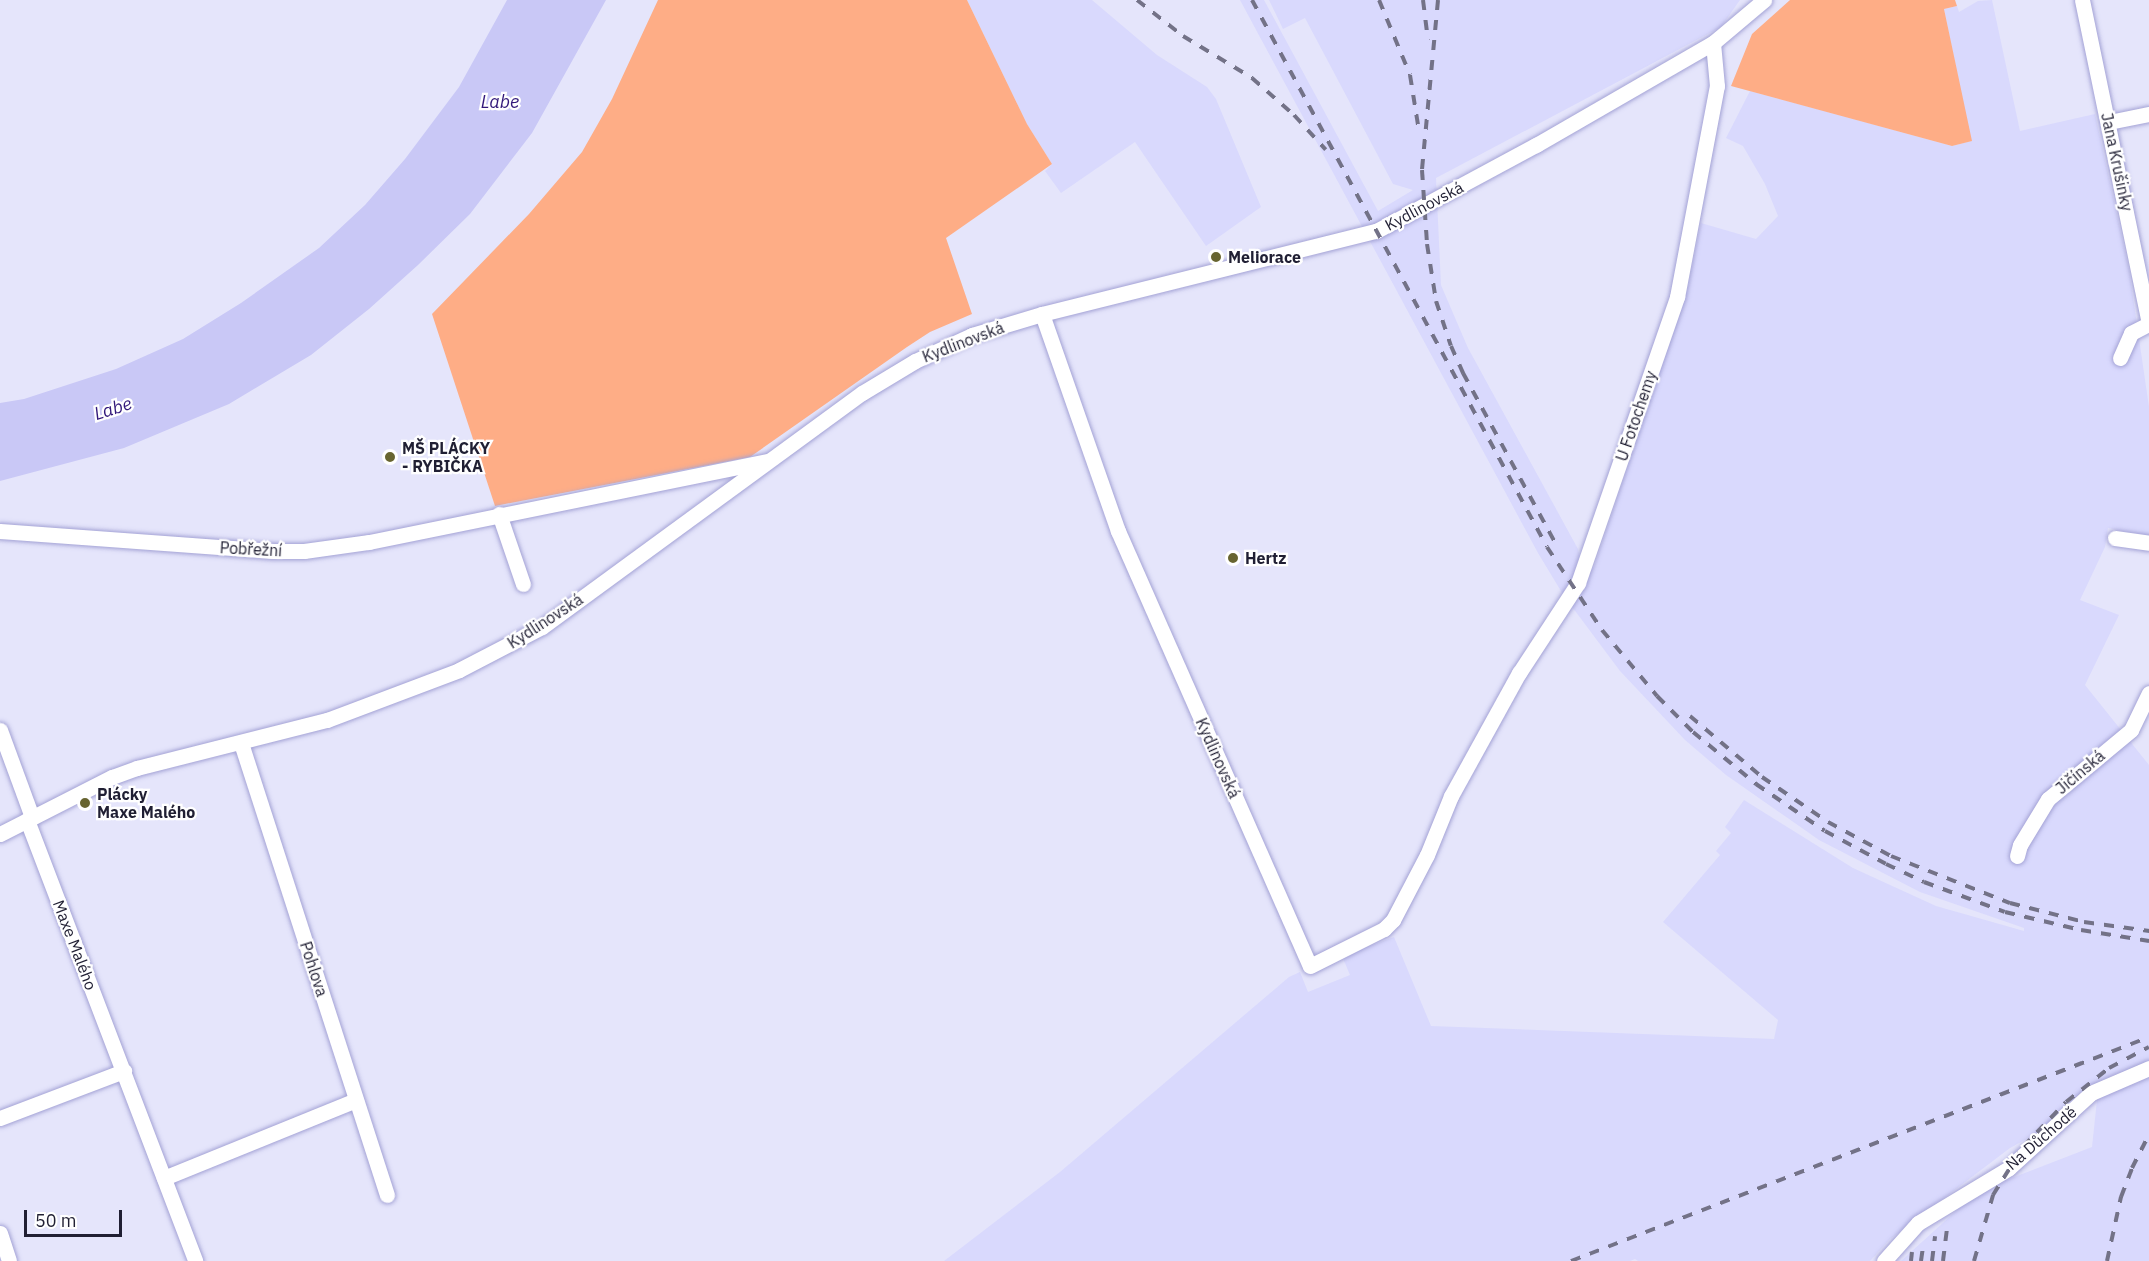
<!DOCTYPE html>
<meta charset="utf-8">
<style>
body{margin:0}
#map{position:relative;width:2149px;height:1261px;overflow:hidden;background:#e5e5fb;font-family:"IBM Plex Sans",sans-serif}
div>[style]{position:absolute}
.built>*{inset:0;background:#d9d9fd}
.green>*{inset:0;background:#fead86}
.water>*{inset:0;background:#c9c8f6}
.roads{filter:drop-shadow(0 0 2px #a3a2d5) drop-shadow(0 0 2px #a3a2d5)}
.minor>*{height:15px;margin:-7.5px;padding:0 7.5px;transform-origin:7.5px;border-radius:7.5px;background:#fff}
.rail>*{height:4px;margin-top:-2px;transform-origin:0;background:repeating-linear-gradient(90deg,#737287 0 10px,transparent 0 20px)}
.dots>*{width:16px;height:16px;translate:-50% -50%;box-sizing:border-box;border:3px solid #fff;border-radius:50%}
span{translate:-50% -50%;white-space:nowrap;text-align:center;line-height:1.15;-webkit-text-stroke:4.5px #fff;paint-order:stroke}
.street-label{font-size:16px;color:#201f33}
.poi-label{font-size:16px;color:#201f33;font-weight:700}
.left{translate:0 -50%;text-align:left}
.water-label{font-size:18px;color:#32187a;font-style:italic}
.scale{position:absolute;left:24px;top:1210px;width:98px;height:27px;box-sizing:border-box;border:3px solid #201f33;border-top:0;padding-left:8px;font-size:18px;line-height:21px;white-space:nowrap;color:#201f33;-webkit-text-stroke:4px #fff;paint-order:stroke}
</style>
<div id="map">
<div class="built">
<i style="clip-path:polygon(967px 0,1092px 0,1157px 55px,1207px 87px,1216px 99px,1261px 207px,1206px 246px,1135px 142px,1061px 193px,1045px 171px,1052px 164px,1027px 124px)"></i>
<i style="clip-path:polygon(1240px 0,1264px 0,1378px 211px,1413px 190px,1393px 184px,1305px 18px,1283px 29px,1269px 0,1740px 0,1721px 27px,1436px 178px,1441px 285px,1468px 348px,1578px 549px,1584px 575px,1594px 567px,1687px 291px,1701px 223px,1756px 239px,1778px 216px,1765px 184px,1743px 146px,1726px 138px,1750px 91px,1952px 146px,1971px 141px,1944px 9px,1957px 6px,1959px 12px,1978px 1px,1992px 0,2020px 131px,2095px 114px,2129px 270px,2149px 407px,2149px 536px,2108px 528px,2105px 547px,2080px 600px,2119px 615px,2085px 685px,2149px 765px,2149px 1261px,1901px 1261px,1978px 1191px,2092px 1147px,2097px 1100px,2010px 1148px,1890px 1239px,1870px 1261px,1638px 1261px,1635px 1259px,1630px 1261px,944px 1261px,1060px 1172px,1289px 977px,1300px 972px,1308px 992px,1350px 975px,1342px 956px,1394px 937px,1431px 1026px,1774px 1039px,1778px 1020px,1663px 922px,1720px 855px,1716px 851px,1731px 833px,1725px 827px,1744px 800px,1853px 868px,1936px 906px,2024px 931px,2024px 928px,1920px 892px,1819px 840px,1726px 775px,1685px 740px,1620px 671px,1564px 596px,1538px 553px)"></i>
</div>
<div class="green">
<i style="clip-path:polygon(658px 0,967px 0,1027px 124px,1052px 164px,946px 238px,972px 314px,930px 332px,907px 347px,750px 457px,495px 506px,432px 314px,529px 214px,582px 152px,612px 99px)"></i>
<i style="clip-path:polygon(1790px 0,1955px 0,1957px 6px,1944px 9px,1972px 141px,1952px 146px,1731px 86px,1752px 34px)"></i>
</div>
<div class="water">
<i style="clip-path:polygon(507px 0,606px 0,532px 133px,470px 214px,418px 265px,369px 309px,311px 355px,229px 404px,124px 448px,0 481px,0 403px,24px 399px,116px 369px,183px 339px,241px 303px,319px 248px,365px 205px,405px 159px,459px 87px)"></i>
</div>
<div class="roads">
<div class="minor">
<i style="left:2082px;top:0;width:331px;rotate:78.3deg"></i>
<i style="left:2109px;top:122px;width:41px;rotate:-11.3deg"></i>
<i style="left:1042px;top:314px;width:230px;rotate:70.7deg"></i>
<i style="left:1118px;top:531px;width:475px;rotate:66.2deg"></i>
<i style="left:1310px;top:966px;width:83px;rotate:-26.6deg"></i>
<i style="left:1384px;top:929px;width:13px;rotate:-45deg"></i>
<i style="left:1393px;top:920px;width:73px;rotate:-62.4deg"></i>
<i style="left:1427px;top:855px;width:64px;rotate:-67.9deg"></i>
<i style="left:1451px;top:796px;width:141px;rotate:-61.1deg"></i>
<i style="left:1519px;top:673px;width:108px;rotate:-56.8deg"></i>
<i style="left:1578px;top:583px;width:303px;rotate:-70.9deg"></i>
<i style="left:1677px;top:297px;width:215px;rotate:-79.3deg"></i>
<i style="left:1717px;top:86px;width:43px;rotate:-95.3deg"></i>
<i style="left:2120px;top:358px;width:27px;rotate:-66deg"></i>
<i style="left:2131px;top:333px;width:20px;rotate:-27deg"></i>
<i style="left:499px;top:514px;width:74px;rotate:71.1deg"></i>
<i style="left:0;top:531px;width:274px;rotate:4.2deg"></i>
<i style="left:273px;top:551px;width:31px"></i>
<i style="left:304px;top:551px;width:66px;rotate:-7.9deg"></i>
<i style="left:369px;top:542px;width:406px;rotate:-11.5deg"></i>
<i style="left:2115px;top:538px;width:34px;rotate:8deg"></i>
<i style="left:0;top:730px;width:93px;rotate:69.8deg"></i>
<i style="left:241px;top:743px;width:475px;rotate:72.1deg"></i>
<i style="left:27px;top:820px;width:472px;rotate:69.1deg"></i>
<i style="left:0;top:834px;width:126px;rotate:-27deg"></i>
<i style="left:112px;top:777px;width:27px;rotate:-20deg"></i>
<i style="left:137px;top:768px;width:196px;rotate:-14.2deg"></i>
<i style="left:327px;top:720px;width:141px;rotate:-20.7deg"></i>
<i style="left:459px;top:670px;width:93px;rotate:-27.4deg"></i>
<i style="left:542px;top:627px;width:396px;rotate:-36.2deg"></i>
<i style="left:862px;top:393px;width:62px;rotate:-31.1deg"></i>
<i style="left:915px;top:361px;width:63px;rotate:-24.5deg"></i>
<i style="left:972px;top:335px;width:73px;rotate:-16.7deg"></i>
<i style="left:1042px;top:314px;width:344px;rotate:-14deg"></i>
<i style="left:1376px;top:231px;width:182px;rotate:-28.3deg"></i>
<i style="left:1536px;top:145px;width:204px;rotate:-30deg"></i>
<i style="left:1713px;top:43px;width:67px;rotate:-40.1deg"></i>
<i style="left:2017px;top:856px;width:11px;rotate:-75deg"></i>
<i style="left:2020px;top:845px;width:54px;rotate:-58.7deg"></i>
<i style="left:2048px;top:799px;width:108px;rotate:-39.7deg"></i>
<i style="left:2131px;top:730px;width:41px;rotate:-64.1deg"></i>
<i style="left:0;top:1118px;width:133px;rotate:-20.8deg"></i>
<i style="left:164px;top:1178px;width:207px;rotate:-22.1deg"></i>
<i style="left:0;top:1233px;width:29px;rotate:72deg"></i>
<i style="left:1884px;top:1261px;width:51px;rotate:-48.2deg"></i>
<i style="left:1918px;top:1223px;width:106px;rotate:-31.1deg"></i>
<i style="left:2009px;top:1168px;width:111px;rotate:-42.4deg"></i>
<i style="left:2091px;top:1093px;width:63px;rotate:-23.3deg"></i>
</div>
</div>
<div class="rail">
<i style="left:1137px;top:0;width:58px;rotate:38deg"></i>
<i style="left:1183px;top:36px;width:81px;rotate:31.3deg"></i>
<i style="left:1252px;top:78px;width:56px;rotate:41.4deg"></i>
<i style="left:1294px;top:115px;width:47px;rotate:47.6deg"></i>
<i style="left:1252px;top:0;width:621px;rotate:61.66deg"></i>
<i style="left:1547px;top:547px;width:100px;rotate:56.5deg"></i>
<i style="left:1602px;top:630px;width:86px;rotate:50.2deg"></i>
<i style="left:1657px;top:696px;width:51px;rotate:45deg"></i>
<i style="left:1693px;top:732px;width:82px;rotate:39.5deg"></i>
<i style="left:1756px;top:784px;width:83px;rotate:34.3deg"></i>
<i style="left:1825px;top:831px;width:69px;rotate:28.4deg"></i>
<i style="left:1886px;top:864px;width:42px;rotate:25.3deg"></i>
<i style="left:1924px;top:882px;width:86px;rotate:20.3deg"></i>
<i style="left:2005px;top:912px;width:78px;rotate:13.3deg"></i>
<i style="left:2081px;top:930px;width:69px;rotate:9.2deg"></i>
<i style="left:1379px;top:0;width:81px;rotate:67.5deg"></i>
<i style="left:1410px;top:75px;width:57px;rotate:80.9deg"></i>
<i style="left:1423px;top:0;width:40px;rotate:82.9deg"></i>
<i style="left:1438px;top:0;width:171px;rotate:95.4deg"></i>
<i style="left:1422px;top:170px;width:74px;rotate:86.1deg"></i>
<i style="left:1427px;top:244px;width:58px;rotate:81deg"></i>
<i style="left:1436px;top:301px;width:47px;rotate:71.6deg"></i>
<i style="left:1451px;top:346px;width:30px;rotate:66deg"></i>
<i style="left:1463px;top:373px;width:195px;rotate:61.5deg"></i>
<i style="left:1690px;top:716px;width:94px;rotate:40.3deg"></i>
<i style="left:1762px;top:777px;width:80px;rotate:34.3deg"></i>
<i style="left:1828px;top:822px;width:72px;rotate:28.4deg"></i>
<i style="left:1891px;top:856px;width:128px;rotate:21.6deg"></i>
<i style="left:2010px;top:903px;width:76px;rotate:14.4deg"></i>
<i style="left:2084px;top:922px;width:66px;rotate:7.9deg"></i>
<i style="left:1571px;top:1261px;width:620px;rotate:-21.18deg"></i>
<i style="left:1911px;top:1261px;width:9px;rotate:-84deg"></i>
<i style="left:1921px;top:1261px;width:14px;rotate:-82deg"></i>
<i style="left:1932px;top:1261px;width:25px;rotate:-83deg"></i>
<i style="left:1943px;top:1261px;width:33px;rotate:-83deg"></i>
<i style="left:1974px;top:1261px;width:69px;rotate:-73.9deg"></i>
<i style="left:1993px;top:1195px;width:57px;rotate:-58deg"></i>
<i style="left:2023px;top:1147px;width:62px;rotate:-46.3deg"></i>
<i style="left:2066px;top:1102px;width:55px;rotate:-38.3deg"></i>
<i style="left:2109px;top:1068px;width:45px;rotate:-27.7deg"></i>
<i style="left:2107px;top:1261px;width:66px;rotate:-77.7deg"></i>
<i style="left:2121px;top:1197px;width:31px;rotate:-69deg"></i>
<i style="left:2132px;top:1168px;width:37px;rotate:-63deg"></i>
</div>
<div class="dots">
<i style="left:1216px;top:257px;background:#676430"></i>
<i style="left:390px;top:457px;background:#676430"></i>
<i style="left:1233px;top:558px;background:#676430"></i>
<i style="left:85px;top:803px;background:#676430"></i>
</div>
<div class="street-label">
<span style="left:2117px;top:162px;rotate:78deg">Jana Krušinky</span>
<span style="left:1424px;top:206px;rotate:-28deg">Kydlinovská</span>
<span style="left:963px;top:342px;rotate:-21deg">Kydlinovská</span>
<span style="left:1636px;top:416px;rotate:-71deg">U Fotochemy</span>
<span style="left:251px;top:549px;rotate:3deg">Pobřežní</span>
<span style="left:545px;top:621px;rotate:-33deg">Kydlinovská</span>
<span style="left:1218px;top:758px;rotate:66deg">Kydlinovská</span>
<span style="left:2080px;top:772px;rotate:-40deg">Jičínská</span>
<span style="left:75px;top:945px;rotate:69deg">Maxe Malého</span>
<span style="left:314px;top:969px;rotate:72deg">Pohlova</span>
<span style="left:2041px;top:1138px;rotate:-41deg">Na Důchodě</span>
</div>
<div class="poi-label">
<span class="left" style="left:1228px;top:257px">Meliorace</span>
<span class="left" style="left:402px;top:457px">MŠ PLÁCKY<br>- RYBIČKA</span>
<span class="left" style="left:1245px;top:558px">Hertz</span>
<span class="left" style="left:97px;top:803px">Plácky<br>Maxe Malého</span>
</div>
<div class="water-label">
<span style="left:500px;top:102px">Labe</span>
<span style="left:113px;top:409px;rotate:-18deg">Labe</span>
</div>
<div class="scale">50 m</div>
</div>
